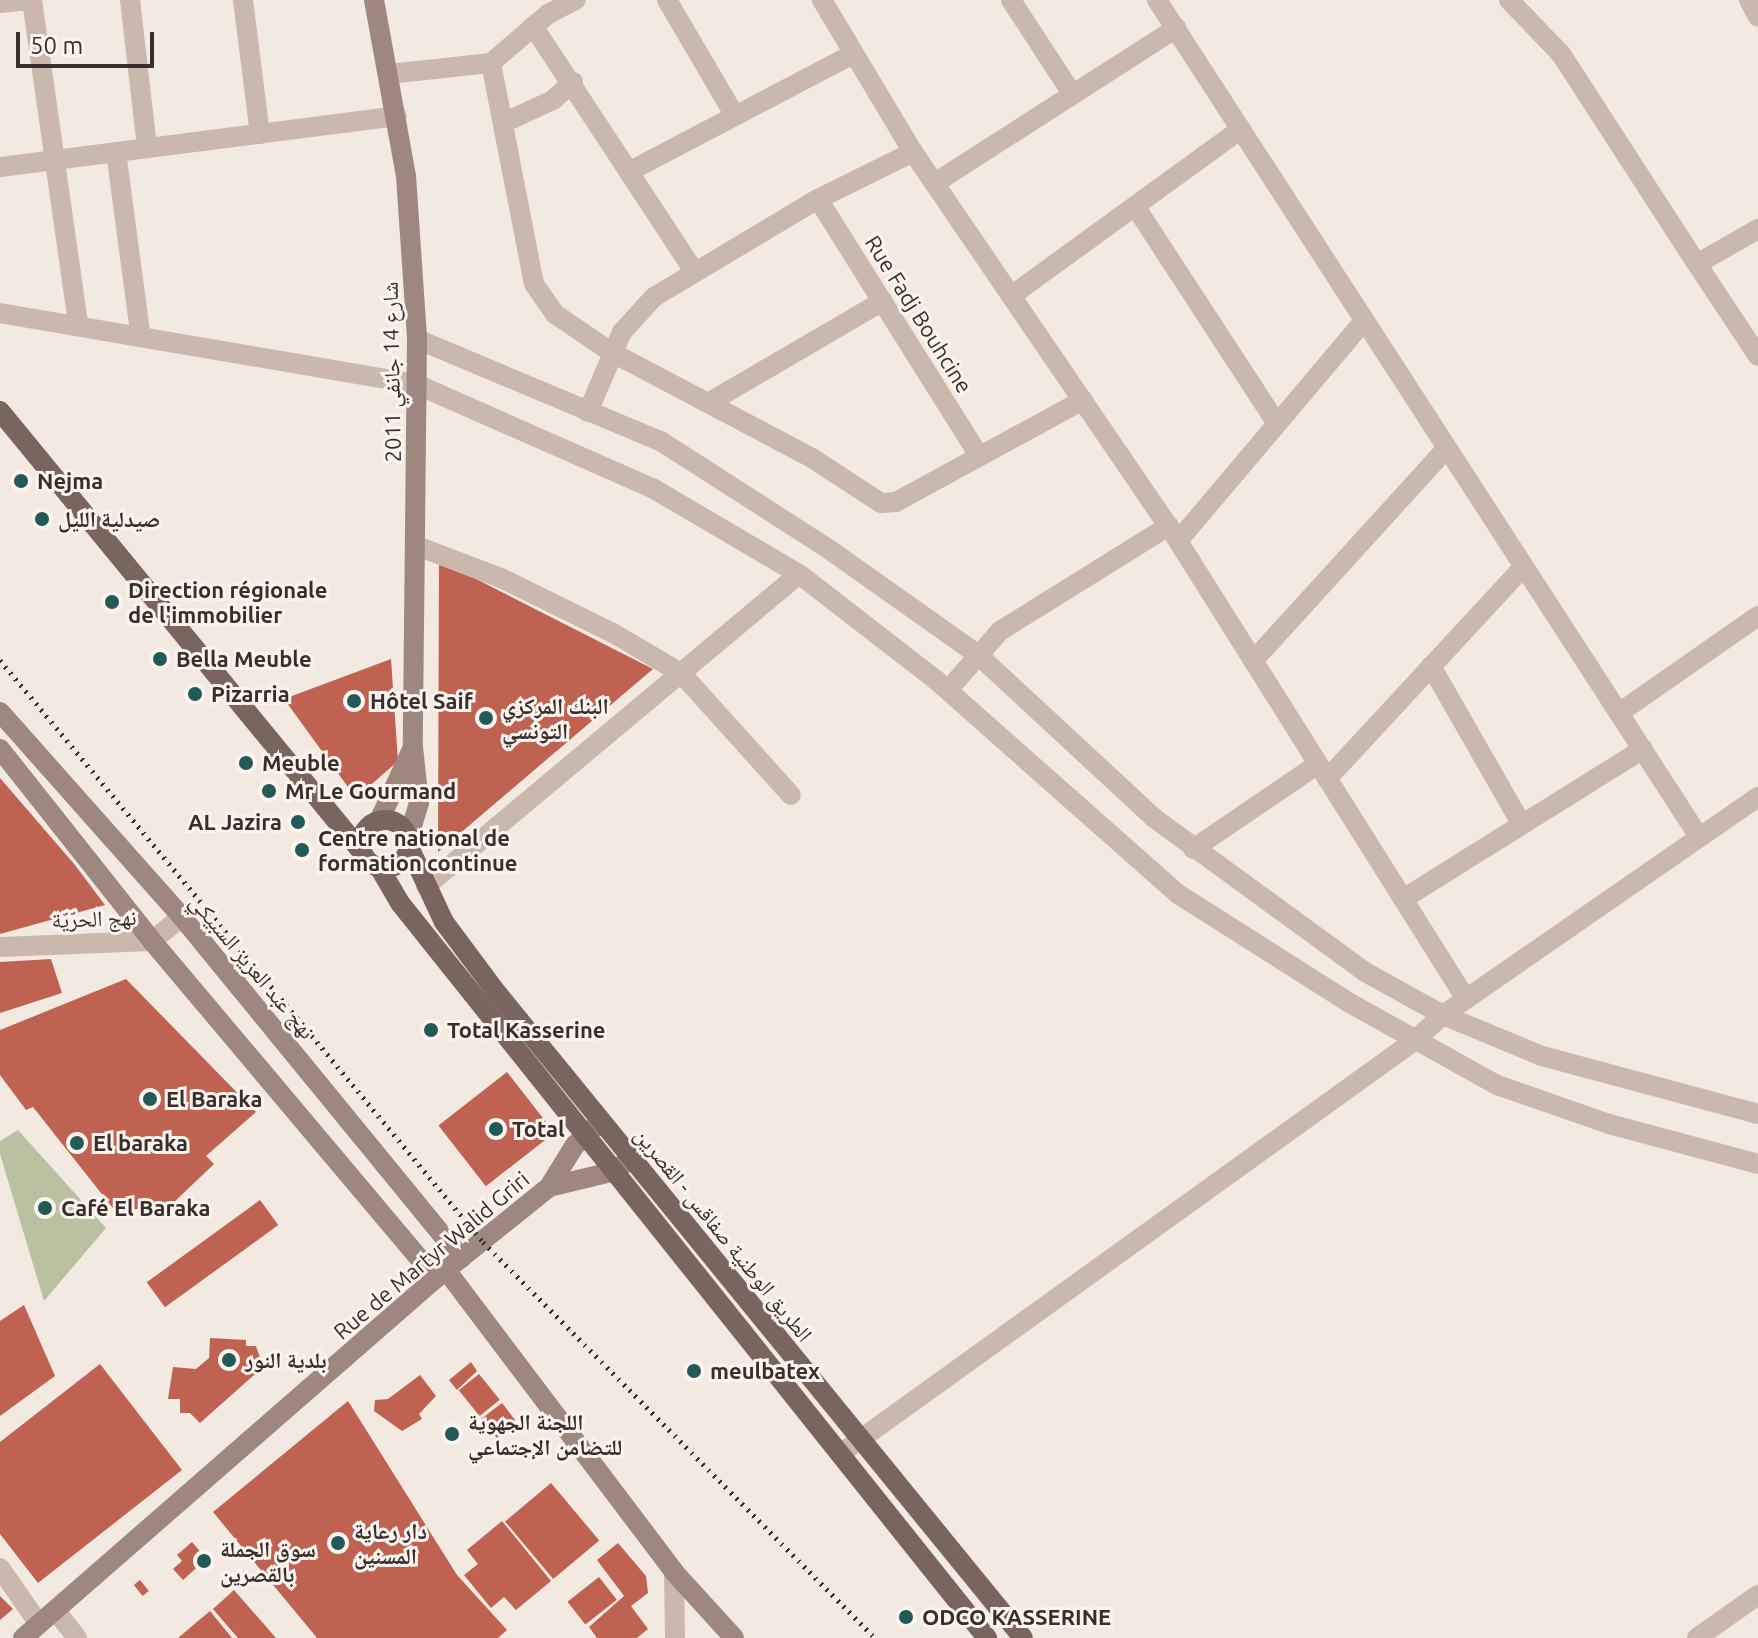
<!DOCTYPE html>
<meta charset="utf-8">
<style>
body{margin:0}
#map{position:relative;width:1758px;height:1638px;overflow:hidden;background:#f2e9e1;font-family:Ubuntu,"Noto Naskh Arabic",sans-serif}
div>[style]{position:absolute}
.green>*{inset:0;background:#bac1a1}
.building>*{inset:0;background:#bf6252;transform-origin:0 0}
.street>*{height:20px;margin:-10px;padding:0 10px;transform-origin:10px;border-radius:10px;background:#cab8ad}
.secondary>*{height:20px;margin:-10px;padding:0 10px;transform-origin:10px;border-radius:10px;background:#9e877f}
.primary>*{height:20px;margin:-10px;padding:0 10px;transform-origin:10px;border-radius:10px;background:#7a645e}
.primary>.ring{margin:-10px;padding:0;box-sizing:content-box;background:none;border:20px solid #7a645e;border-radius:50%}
.rail>*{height:5px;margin-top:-2.5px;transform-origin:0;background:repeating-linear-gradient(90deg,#392e2b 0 2px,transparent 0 8px)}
.dots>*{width:22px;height:22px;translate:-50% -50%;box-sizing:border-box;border:4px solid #faf3ee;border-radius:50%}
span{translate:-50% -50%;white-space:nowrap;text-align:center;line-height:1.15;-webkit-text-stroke:6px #faf3ee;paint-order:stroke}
.street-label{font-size:22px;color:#392e2b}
.poi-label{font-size:22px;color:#392e2b;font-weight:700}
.left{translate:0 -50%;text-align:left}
.right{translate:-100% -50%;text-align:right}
.scale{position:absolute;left:16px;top:32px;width:138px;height:36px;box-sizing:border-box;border:4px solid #392e2b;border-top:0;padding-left:10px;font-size:24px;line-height:28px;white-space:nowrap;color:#392e2b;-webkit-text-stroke:6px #faf3ee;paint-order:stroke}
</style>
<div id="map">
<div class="green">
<i style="clip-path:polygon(18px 1130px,106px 1228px,44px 1301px,0 1154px,0 1141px)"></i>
</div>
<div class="building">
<i style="clip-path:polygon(439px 560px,653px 669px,438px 852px)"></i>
<i style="clip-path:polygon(391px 659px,398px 761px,356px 798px,284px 699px)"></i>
<i style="clip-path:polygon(0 778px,75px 865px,105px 905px,0 934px)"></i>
<i style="clip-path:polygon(51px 959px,62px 993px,0 1013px,0 962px)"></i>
<i style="clip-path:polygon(126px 979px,256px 1112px,206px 1156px,214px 1164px,172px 1204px,116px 1212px,33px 1107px,26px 1110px,0 1075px,0 1030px)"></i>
<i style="left:507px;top:1072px;width:77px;height:87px;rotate:52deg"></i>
<i style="left:260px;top:1200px;width:31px;height:140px;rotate:54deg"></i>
<i style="clip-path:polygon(24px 1305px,55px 1376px,0 1416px,0 1321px)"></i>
<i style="clip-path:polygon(210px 1338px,246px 1340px,246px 1346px,256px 1346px,263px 1367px,200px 1423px,190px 1413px,180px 1413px,180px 1399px,168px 1399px,173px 1367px,196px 1369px,209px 1358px)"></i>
<i style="clip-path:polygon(471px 1362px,477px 1371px,457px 1390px,449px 1380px)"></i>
<i style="clip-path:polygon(100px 1364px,182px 1470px,38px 1583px,0 1534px,0 1442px)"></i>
<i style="left:479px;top:1374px;width:33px;height:26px;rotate:51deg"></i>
<i style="clip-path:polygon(420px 1375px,436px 1396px,419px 1414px,422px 1419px,402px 1431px,374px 1411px,375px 1400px,388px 1399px)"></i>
<i style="clip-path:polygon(348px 1401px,457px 1575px,507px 1630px,498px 1638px,317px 1638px,213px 1512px)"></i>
<i style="clip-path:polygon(502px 1403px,515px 1420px,497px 1438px,481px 1419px)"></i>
<i style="left:551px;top:1483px;width:75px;height:60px;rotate:50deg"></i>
<i style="clip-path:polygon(502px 1521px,551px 1581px,516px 1610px,504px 1597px,491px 1608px,464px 1575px,478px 1564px,467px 1550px)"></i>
<i style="clip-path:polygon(192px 1542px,204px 1556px,202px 1563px,183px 1580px,173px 1569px,182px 1561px,177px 1555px)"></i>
<i style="clip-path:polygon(618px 1543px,646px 1576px,648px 1593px,631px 1606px,648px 1629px,637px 1638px,597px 1638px,589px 1627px,624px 1596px,597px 1560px)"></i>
<i style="left:599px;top:1577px;width:29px;height:40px;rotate:52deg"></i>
<i style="left:140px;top:1580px;width:14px;height:8px;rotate:51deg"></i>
<i style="clip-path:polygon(234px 1590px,276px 1638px,238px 1638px,231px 1630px,213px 1609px)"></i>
<i style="clip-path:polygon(0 1596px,13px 1609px,0 1620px)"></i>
<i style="clip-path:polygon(210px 1611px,232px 1638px,178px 1638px)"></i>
</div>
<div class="street">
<i style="left:32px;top:0;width:327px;rotate:81.9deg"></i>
<i style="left:130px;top:0;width:149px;rotate:83.4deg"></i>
<i style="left:243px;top:0;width:135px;rotate:82.8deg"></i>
<i style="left:667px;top:0;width:134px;rotate:59.6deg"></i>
<i style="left:822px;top:0;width:177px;rotate:59.1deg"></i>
<i style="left:913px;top:152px;width:471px;rotate:55.7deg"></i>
<i style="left:1178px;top:541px;width:541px;rotate:57.84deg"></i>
<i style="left:1011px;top:0;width:113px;rotate:56.9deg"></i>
<i style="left:1157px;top:0;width:997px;rotate:57.07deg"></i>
<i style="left:1509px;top:0;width:75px;rotate:46.1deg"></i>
<i style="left:1561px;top:54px;width:250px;rotate:57.1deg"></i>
<i style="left:1749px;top:0;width:19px;rotate:62deg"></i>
<i style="left:0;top:3px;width:31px;rotate:-6deg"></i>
<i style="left:533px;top:26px;width:292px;rotate:56.7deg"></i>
<i style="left:491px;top:63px;width:225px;rotate:79deg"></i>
<i style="left:534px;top:284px;width:37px;rotate:55deg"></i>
<i style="left:555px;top:314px;width:68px;rotate:34.2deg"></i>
<i style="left:611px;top:352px;width:227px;rotate:27.8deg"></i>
<i style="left:812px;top:458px;width:82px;rotate:33.1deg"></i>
<i style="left:881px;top:503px;width:15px;rotate:-4deg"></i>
<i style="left:896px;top:502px;width:213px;rotate:-28.6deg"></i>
<i style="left:389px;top:74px;width:103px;rotate:-6.2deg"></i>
<i style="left:491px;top:63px;width:75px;rotate:-40.7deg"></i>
<i style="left:548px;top:14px;width:31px;rotate:-27deg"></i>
<i style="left:503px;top:123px;width:55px;rotate:-24.7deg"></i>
<i style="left:553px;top:100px;width:27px;rotate:-42deg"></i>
<i style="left:116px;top:152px;width:183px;rotate:82.4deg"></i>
<i style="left:0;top:167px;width:400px;rotate:-7.3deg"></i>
<i style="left:632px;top:170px;width:250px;rotate:-27.7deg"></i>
<i style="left:935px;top:183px;width:287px;rotate:-32.7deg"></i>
<i style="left:818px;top:199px;width:301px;rotate:57.9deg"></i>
<i style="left:1135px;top:206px;width:260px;rotate:56.9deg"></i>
<i style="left:1758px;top:229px;width:70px;rotate:150.2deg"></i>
<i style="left:1697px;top:264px;width:110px;rotate:56.5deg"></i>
<i style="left:1011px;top:296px;width:284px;rotate:-36deg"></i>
<i style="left:0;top:313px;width:422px;rotate:9.7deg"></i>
<i style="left:416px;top:384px;width:260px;rotate:23.8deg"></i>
<i style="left:654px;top:489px;width:168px;rotate:30.4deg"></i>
<i style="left:799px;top:574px;width:173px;rotate:37.7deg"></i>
<i style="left:936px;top:680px;width:323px;rotate:41.5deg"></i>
<i style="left:1178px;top:894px;width:201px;rotate:32.4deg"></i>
<i style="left:1348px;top:1002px;width:171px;rotate:29.1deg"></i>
<i style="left:1497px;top:1085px;width:119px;rotate:19.2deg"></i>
<i style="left:1609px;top:1124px;width:154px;rotate:15deg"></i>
<i style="left:417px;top:339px;width:266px;rotate:22.8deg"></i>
<i style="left:662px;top:442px;width:200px;rotate:32.7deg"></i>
<i style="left:830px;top:550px;width:180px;rotate:35.3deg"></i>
<i style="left:977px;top:654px;width:241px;rotate:42.8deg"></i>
<i style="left:1154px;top:818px;width:261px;rotate:36.1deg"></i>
<i style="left:1365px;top:972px;width:89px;rotate:28.9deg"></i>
<i style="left:1443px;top:1015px;width:107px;rotate:22.5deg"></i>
<i style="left:1542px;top:1056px;width:224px;rotate:15deg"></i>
<i style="left:710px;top:402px;width:200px;rotate:-30.3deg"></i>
<i style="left:588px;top:412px;width:87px;rotate:-67deg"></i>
<i style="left:622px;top:332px;width:47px;rotate:-47.6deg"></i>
<i style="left:654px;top:297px;width:191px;rotate:-30.9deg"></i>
<i style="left:818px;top:199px;width:106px;rotate:-26.3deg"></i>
<i style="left:1178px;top:541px;width:289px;rotate:-49.8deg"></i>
<i style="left:417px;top:546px;width:90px;rotate:20.9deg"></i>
<i style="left:501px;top:578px;width:125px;rotate:26.2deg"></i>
<i style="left:613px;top:633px;width:79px;rotate:30.5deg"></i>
<i style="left:681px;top:673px;width:164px;rotate:48deg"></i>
<i style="left:1253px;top:661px;width:288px;rotate:-47.7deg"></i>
<i style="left:1431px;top:666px;width:183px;rotate:60.2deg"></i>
<i style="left:948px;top:690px;width:79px;rotate:-48.6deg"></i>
<i style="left:1000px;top:631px;width:199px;rotate:-31.9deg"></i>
<i style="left:1619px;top:713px;width:169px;rotate:-34.9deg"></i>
<i style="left:1327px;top:779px;width:290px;rotate:-47.2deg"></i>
<i style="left:1193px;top:849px;width:151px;rotate:-34.2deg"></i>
<i style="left:426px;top:886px;width:486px;rotate:-39.9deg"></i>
<i style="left:1403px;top:899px;width:283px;rotate:-32deg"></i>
<i style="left:0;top:947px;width:152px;rotate:-2.3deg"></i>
<i style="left:152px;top:941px;width:38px;rotate:-39deg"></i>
<i style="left:840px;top:1454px;width:707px;rotate:-35.74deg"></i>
<i style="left:1414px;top:1041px;width:39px;rotate:-42deg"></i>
<i style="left:1443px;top:1015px;width:383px;rotate:-34.7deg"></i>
<i style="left:0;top:1568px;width:68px;rotate:55.1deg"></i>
<i style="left:674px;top:1572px;width:66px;rotate:89.1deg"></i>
<i style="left:56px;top:1611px;width:34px;rotate:52deg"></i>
<i style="left:1697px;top:1638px;width:75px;rotate:-35.2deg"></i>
</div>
<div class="secondary">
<i style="left:374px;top:0;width:179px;rotate:79.7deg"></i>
<i style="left:406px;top:176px;width:163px;rotate:86.1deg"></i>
<i style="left:417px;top:339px;width:408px;rotate:90.6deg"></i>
<i style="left:413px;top:747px;width:56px;rotate:83.9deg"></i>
<i style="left:419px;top:803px;width:39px;rotate:107deg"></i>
<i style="left:0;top:712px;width:274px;rotate:48.4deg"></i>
<i style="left:182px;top:917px;width:441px;rotate:50.7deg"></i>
<i style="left:0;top:749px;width:245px;rotate:51.6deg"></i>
<i style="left:152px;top:941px;width:441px;rotate:49.9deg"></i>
<i style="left:379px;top:821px;width:81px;rotate:-65.3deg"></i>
<i style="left:549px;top:1187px;width:49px;rotate:-58.2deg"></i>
<i style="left:575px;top:1145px;width:31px;rotate:-42deg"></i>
<i style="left:446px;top:1270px;width:378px;rotate:52.9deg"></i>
<i style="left:674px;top:1572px;width:89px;rotate:47.7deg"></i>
<i style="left:23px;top:1638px;width:548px;rotate:-41.08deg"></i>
<i style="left:436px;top:1278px;width:145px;rotate:-38.8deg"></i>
<i style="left:549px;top:1187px;width:68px;rotate:-13.6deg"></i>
<i style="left:615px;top:1171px;width:21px;rotate:-39deg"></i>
</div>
<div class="primary">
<i style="left:0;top:411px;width:571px;rotate:50.62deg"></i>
<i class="ring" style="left:361px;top:820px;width:28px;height:28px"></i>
<i style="left:409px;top:847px;width:83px;rotate:65deg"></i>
<i style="left:444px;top:922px;width:89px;rotate:53.3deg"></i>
<i style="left:497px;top:993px;width:832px;rotate:50.8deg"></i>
<i style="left:379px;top:867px;width:42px;rotate:59.7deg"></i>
<i style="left:400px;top:903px;width:941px;rotate:51.39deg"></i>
</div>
<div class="rail">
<i style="left:0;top:660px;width:756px;rotate:50.31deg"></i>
<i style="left:483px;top:1242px;width:557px;rotate:45.29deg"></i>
</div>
<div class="dots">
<i style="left:21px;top:481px;background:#235957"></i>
<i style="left:42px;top:519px;background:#235957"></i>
<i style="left:112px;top:602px;background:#235957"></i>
<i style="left:160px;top:659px;background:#235957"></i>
<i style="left:195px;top:694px;background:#235957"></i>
<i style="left:354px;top:701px;background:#235957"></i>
<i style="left:486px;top:718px;background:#235957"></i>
<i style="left:246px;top:763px;background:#235957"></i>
<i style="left:269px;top:791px;background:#235957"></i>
<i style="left:298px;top:822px;background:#235957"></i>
<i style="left:302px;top:850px;background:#235957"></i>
<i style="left:431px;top:1030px;background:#235957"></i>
<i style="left:150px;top:1099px;background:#235957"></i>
<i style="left:496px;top:1129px;background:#235957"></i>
<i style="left:77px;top:1143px;background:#235957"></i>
<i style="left:45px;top:1208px;background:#235957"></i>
<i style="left:229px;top:1360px;background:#235957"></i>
<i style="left:694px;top:1371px;background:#235957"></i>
<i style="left:452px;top:1434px;background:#235957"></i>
<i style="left:338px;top:1543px;background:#235957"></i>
<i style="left:204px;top:1561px;background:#235957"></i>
<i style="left:906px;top:1617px;background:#235957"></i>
</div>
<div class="street-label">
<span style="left:919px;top:314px;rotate:58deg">Rue Fadj Bouhcine</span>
<span style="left:391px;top:372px;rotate:-91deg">شارع 14 جانفي 2011</span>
<span style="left:94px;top:918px;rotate:-2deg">نهج الحرّيّة</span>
<span style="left:253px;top:966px;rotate:50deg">نهج عبد العزيز السبيكي</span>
<span style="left:724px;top:1234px;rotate:51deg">الطريق الوطنية صفاقس - القصرين</span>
<span style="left:431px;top:1255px;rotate:-40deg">Rue de Martyr Walid Griri</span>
</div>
<div class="poi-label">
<span class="left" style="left:37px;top:481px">Nejma</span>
<span class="left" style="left:58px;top:519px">صيدلية الليل</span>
<span class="left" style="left:128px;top:602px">Direction régionale<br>de l'immobilier</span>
<span class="left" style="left:176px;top:659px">Bella Meuble</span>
<span class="left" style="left:211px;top:694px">Pizarria</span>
<span class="left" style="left:370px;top:701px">Hôtel Saif</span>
<span class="left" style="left:502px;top:718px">البنك المركزي<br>التونسي</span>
<span class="left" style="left:262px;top:763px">Meuble</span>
<span class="left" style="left:285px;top:791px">Mr Le Gourmand</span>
<span class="right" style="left:282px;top:822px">AL Jazira</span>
<span class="left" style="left:318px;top:850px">Centre national de<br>formation continue</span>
<span class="left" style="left:447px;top:1030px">Total Kasserine</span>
<span class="left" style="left:166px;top:1099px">El Baraka</span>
<span class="left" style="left:512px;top:1129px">Total</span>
<span class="left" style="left:93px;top:1143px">El baraka</span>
<span class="left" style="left:61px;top:1208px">Café El Baraka</span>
<span class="left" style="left:245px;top:1360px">بلدية النور</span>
<span class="left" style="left:710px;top:1371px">meulbatex</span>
<span class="left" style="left:468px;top:1434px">اللجنة الجهوية<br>للتضامن الإجتماعي</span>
<span class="left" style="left:354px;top:1543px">دار رعاية<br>المسنين</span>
<span class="left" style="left:220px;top:1561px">سوق الجملة<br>بالقصرين</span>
<span class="left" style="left:922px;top:1617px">ODCO KASSERINE</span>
</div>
<div class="scale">50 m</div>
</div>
